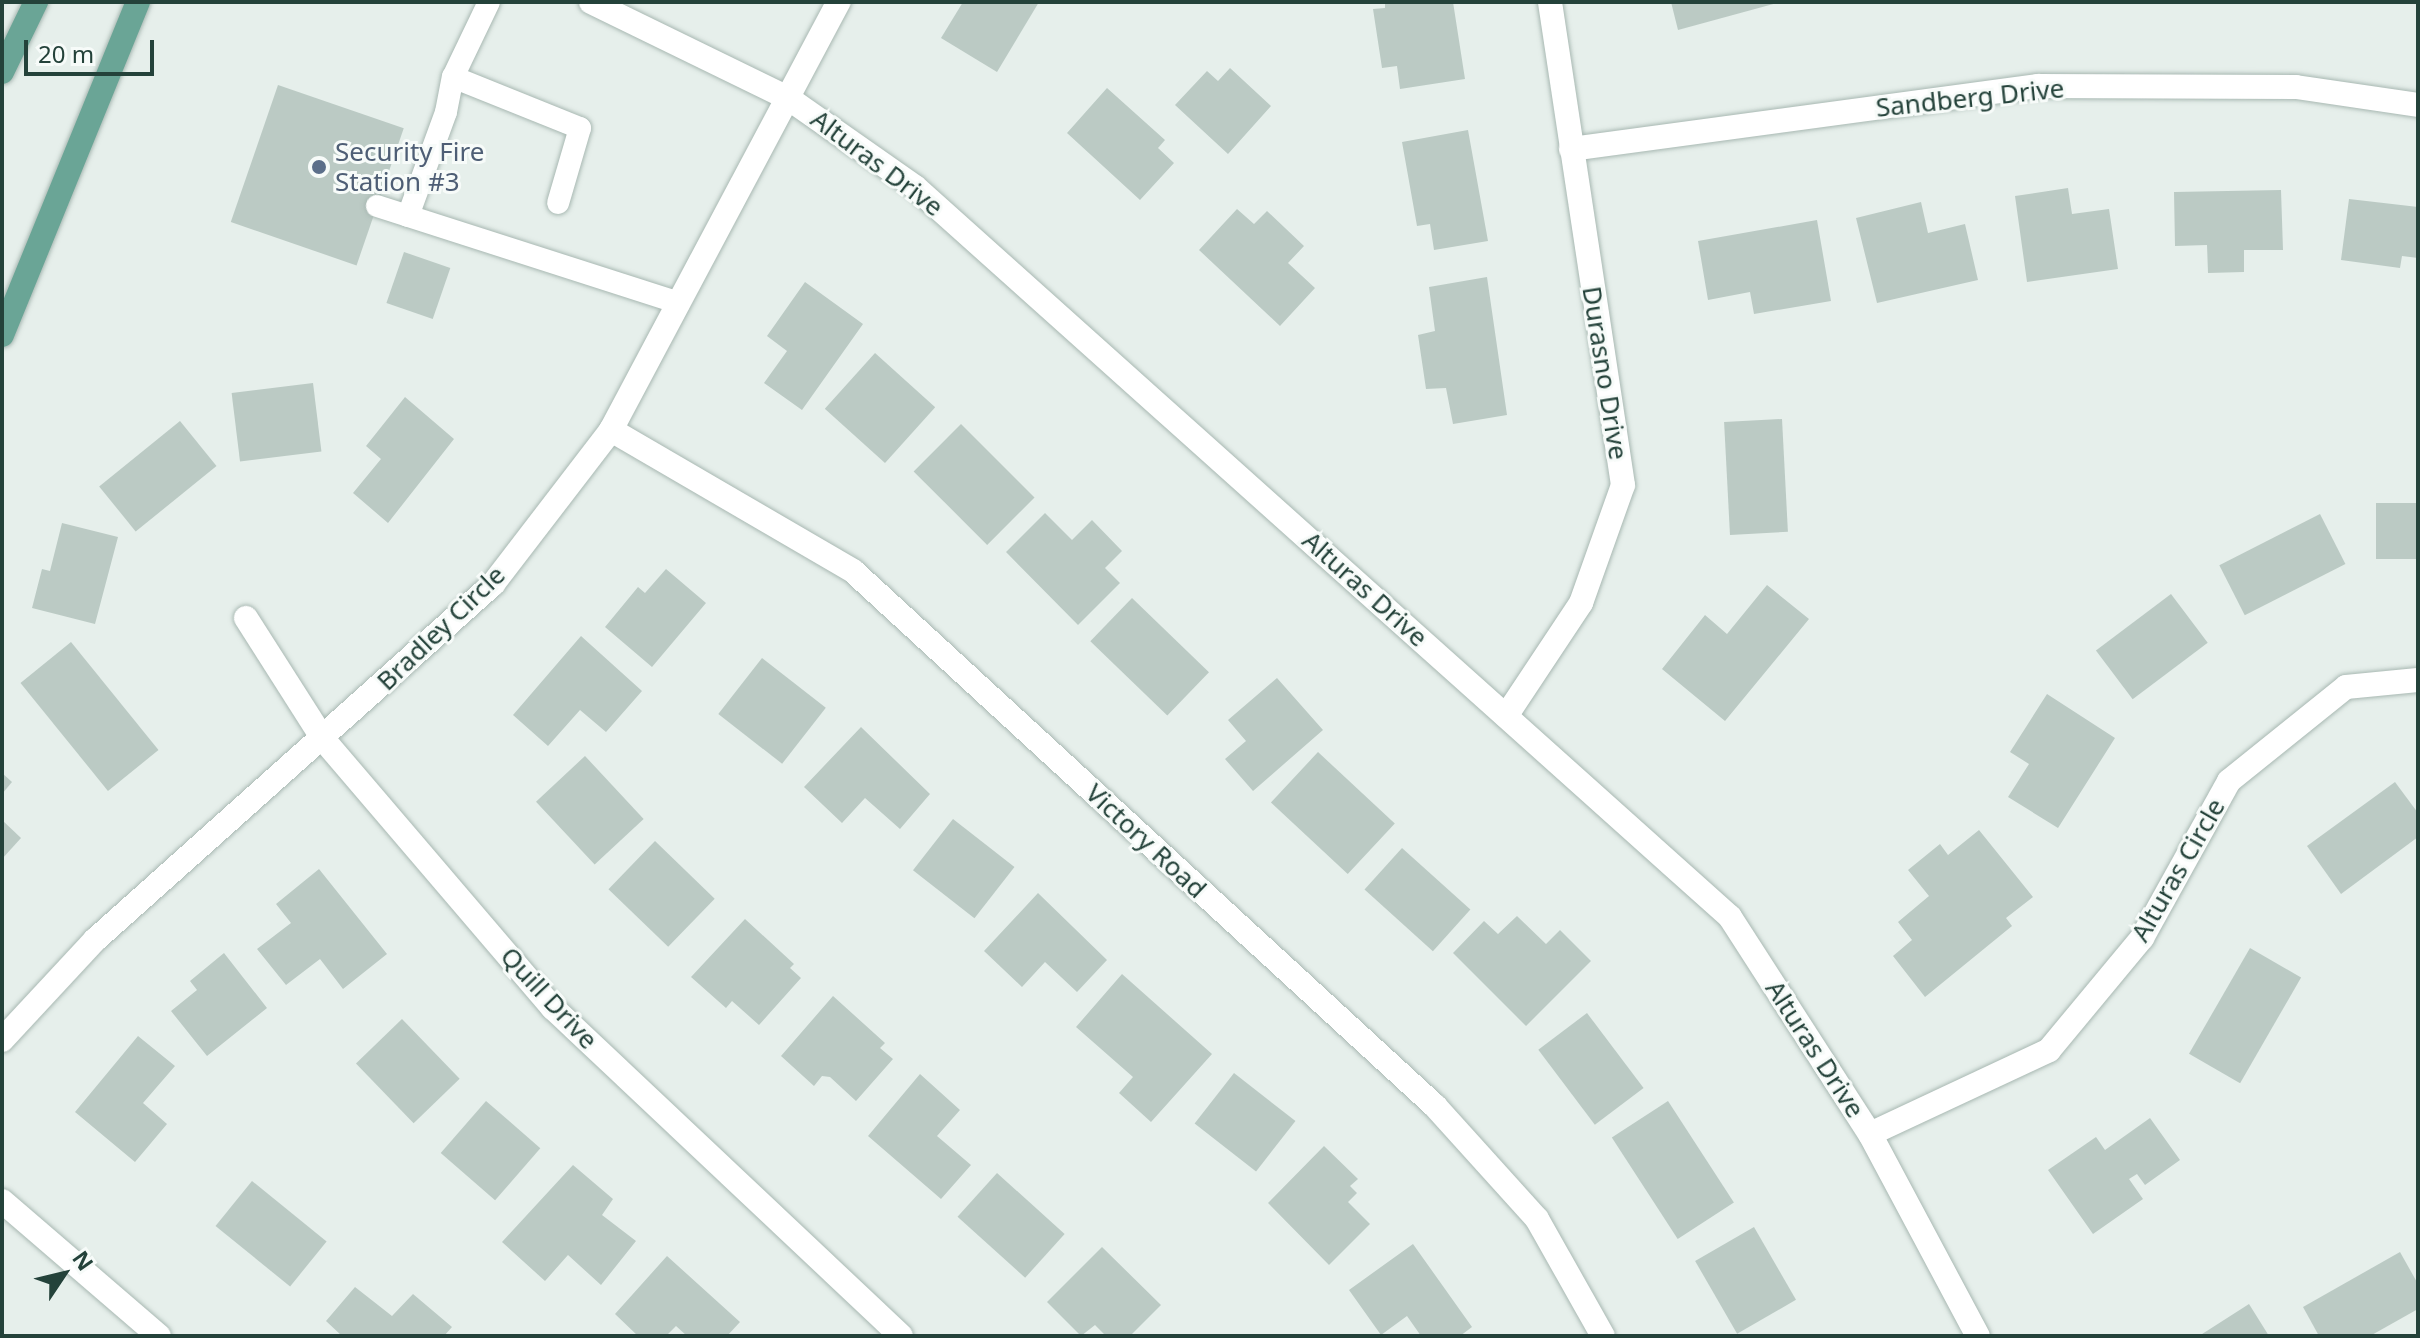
<!DOCTYPE html>
<style>
body{margin:0}
#map{position:relative;width:2420px;height:1338px;overflow:hidden;background:#e6efeb;font-family:"Noto Sans",sans-serif}
div>[style]{position:absolute}
.building>*{inset:0;background:#bbcac4;transform-origin:0 0}
.roads{filter:drop-shadow(0 0 2px #a8b8b2) drop-shadow(0 0 2px #a8b8b2)}
.lane>*{height:22px;margin:-11px;padding:0 11px;transform-origin:11px;border-radius:11px;background:#fff}
.street>*{height:24px;margin:-12px;padding:0 12px;transform-origin:12px;border-radius:12px;background:#fff}
.primary>*{height:24px;margin:-12px;padding:0 12px;transform-origin:12px;border-radius:12px;background:#6aa596}
.dots>*{width:22px;height:22px;translate:-50% -50%;box-sizing:border-box;border:4px solid #f7fbf9;border-radius:50%}
span{translate:-50% -50%;white-space:nowrap;text-align:center;line-height:1.15;-webkit-text-stroke:6px #f7fbf9;paint-order:stroke}
.street-label{font-size:26px;color:#24423a}
.service-label{font-size:26px;color:#4e5e75}
.left{translate:0 -50%;text-align:left}
.frame{position:absolute;inset:0;border:4px solid #24423a;pointer-events:none}
.north{position:absolute;left:24px;top:1234px;width:80px;height:80px;-webkit-text-stroke:6px #f7fbf9;paint-order:stroke;rotate:55deg;font-size:22px;font-weight:700;line-height:32px;text-align:center;color:#24423a}
.north::after{content:'';display:block;margin:auto;width:28px;height:36px;background:#24423a;clip-path:polygon(50% 0,100% 100%,50% 72%,0 100%)}
.scale{position:absolute;left:24px;top:40px;width:130px;height:36px;box-sizing:border-box;border:4px solid #24423a;border-top:0;padding-left:10px;font-size:24px;line-height:28px;white-space:nowrap;color:#24423a;-webkit-text-stroke:6px #f7fbf9;paint-order:stroke}
</style>
<div id="map">
<div class="building">
<i style="clip-path:polygon(963px 2px,1039px 2px,997px 72px,941px 38px)"></i>
<i style="clip-path:polygon(1385px 2px,1453px 2px,1465px 79px,1400px 89px,1397px 66px,1382px 68px,1373px 9px,1385px 8px)"></i>
<i style="clip-path:polygon(1671px 2px,1777px 2px,1777px 3px,1678px 30px)"></i>
<i style="clip-path:polygon(1230px 68px,1271px 106px,1228px 154px,1175px 105px,1207px 71px,1218px 81px)"></i>
<i style="left:278px;top:85px;width:133px;height:145px;rotate:19deg"></i>
<i style="clip-path:polygon(1107px 88px,1165px 140px,1158px 148px,1174px 163px,1140px 200px,1067px 133px)"></i>
<i style="clip-path:polygon(1468px 130px,1488px 241px,1434px 250px,1430px 224px,1417px 226px,1402px 142px)"></i>
<i style="clip-path:polygon(2068px 188px,2072px 214px,2109px 209px,2118px 269px,2027px 282px,2015px 196px)"></i>
<i style="clip-path:polygon(2281px 190px,2283px 250px,2244px 250px,2244px 272px,2208px 273px,2207px 245px,2175px 246px,2174px 192px)"></i>
<i style="clip-path:polygon(2349px 199px,2418px 207px,2418px 258px,2402px 256px,2400px 268px,2341px 260px)"></i>
<i style="clip-path:polygon(1921px 202px,1928px 233px,1965px 224px,1978px 280px,1877px 303px,1856px 218px)"></i>
<i style="clip-path:polygon(1237px 209px,1254px 224px,1267px 211px,1304px 246px,1288px 263px,1315px 288px,1280px 326px,1199px 250px)"></i>
<i style="clip-path:polygon(1817px 220px,1831px 301px,1754px 314px,1750px 292px,1708px 300px,1698px 241px)"></i>
<i style="left:404px;top:252px;width:49px;height:54px;rotate:19deg"></i>
<i style="clip-path:polygon(1487px 277px,1507px 415px,1453px 424px,1446px 388px,1426px 389px,1418px 335px,1435px 331px,1429px 287px)"></i>
<i style="clip-path:polygon(805px 282px,863px 324px,802px 410px,764px 383px,787px 351px,767px 336px)"></i>
<i style="left:875px;top:353px;width:81px;height:75px;rotate:42deg"></i>
<i style="left:313px;top:383px;width:69px;height:82px;rotate:83deg"></i>
<i style="clip-path:polygon(405px 397px,454px 439px,388px 523px,353px 493px,381px 459px,366px 446px)"></i>
<i style="left:1782px;top:419px;width:113px;height:58px;rotate:87deg"></i>
<i style="left:180px;top:421px;width:58px;height:104px;rotate:51deg"></i>
<i style="left:961px;top:424px;width:104px;height:67px;rotate:45deg"></i>
<i style="left:2418px;top:503px;width:56px;height:42px;rotate:90deg"></i>
<i style="clip-path:polygon(1045px 513px,1072px 540px,1092px 520px,1122px 551px,1105px 568px,1120px 583px,1078px 625px,1006px 552px)"></i>
<i style="left:2320px;top:514px;width:56px;height:113px;rotate:63deg"></i>
<i style="clip-path:polygon(62px 523px,118px 537px,95px 624px,32px 608px,42px 569px,50px 571px)"></i>
<i style="clip-path:polygon(666px 569px,706px 603px,652px 667px,605px 627px,638px 587px,645px 593px)"></i>
<i style="clip-path:polygon(1767px 585px,1809px 619px,1725px 721px,1662px 669px,1705px 615px,1727px 634px)"></i>
<i style="left:2171px;top:594px;width:61px;height:94px;rotate:53deg"></i>
<i style="left:1132px;top:598px;width:107px;height:60px;rotate:44deg"></i>
<i style="clip-path:polygon(581px 636px,642px 691px,606px 732px,580px 710px,548px 746px,513px 715px)"></i>
<i style="left:71px;top:642px;width:139px;height:65px;rotate:51deg"></i>
<i style="left:762px;top:658px;width:81px;height:71px;rotate:38deg"></i>
<i style="clip-path:polygon(1277px 678px,1323px 730px,1253px 791px,1225px 759px,1246px 741px,1228px 720px)"></i>
<i style="clip-path:polygon(2047px 694px,2115px 738px,2058px 828px,2008px 797px,2029px 764px,2010px 752px)"></i>
<i style="clip-path:polygon(861px 727px,930px 794px,900px 829px,865px 798px,842px 823px,804px 787px)"></i>
<i style="left:1318px;top:752px;width:105px;height:69px;rotate:43deg"></i>
<i style="left:585px;top:756px;width:86px;height:67px;rotate:47deg"></i>
<i style="clip-path:polygon(2px 773px,12px 782px,2px 794px)"></i>
<i style="clip-path:polygon(2395px 782px,2418px 813px,2418px 837px,2341px 894px,2307px 846px)"></i>
<i style="left:953px;top:819px;width:78px;height:65px;rotate:38deg"></i>
<i style="clip-path:polygon(2px 820px,21px 838px,2px 859px)"></i>
<i style="clip-path:polygon(1979px 830px,2033px 897px,2006px 918px,2012px 926px,1925px 997px,1893px 956px,1912px 940px,1898px 922px,1929px 896px,1908px 870px,1940px 844px,1948px 855px)"></i>
<i style="left:655px;top:841px;width:83px;height:67px;rotate:44deg"></i>
<i style="left:1402px;top:848px;width:92px;height:56px;rotate:42deg"></i>
<i style="clip-path:polygon(319px 869px,387px 954px,343px 989px,320px 959px,286px 985px,257px 949px,291px 923px,276px 904px)"></i>
<i style="clip-path:polygon(1038px 893px,1107px 960px,1077px 992px,1045px 962px,1022px 987px,984px 951px)"></i>
<i style="clip-path:polygon(1517px 916px,1546px 944px,1560px 930px,1591px 961px,1526px 1026px,1453px 953px,1484px 921px,1498px 934px)"></i>
<i style="clip-path:polygon(745px 919px,794px 964px,790px 968px,801px 978px,759px 1025px,732px 1001px,726px 1008px,691px 977px)"></i>
<i style="left:2250px;top:948px;width:59px;height:122px;rotate:30deg"></i>
<i style="clip-path:polygon(224px 953px,267px 1008px,207px 1056px,171px 1011px,197px 990px,190px 981px)"></i>
<i style="clip-path:polygon(1122px 974px,1212px 1054px,1151px 1122px,1119px 1093px,1133px 1077px,1076px 1027px)"></i>
<i style="clip-path:polygon(833px 996px,885px 1043px,880px 1048px,893px 1059px,856px 1101px,830px 1077px,822px 1076px,814px 1086px,781px 1056px)"></i>
<i style="left:1587px;top:1013px;width:94px;height:61px;rotate:53deg"></i>
<i style="left:402px;top:1019px;width:83px;height:64px;rotate:46deg"></i>
<i style="clip-path:polygon(138px 1036px,175px 1066px,143px 1103px,167px 1124px,135px 1162px,75px 1112px)"></i>
<i style="left:1234px;top:1073px;width:78px;height:64px;rotate:38deg"></i>
<i style="clip-path:polygon(920px 1074px,960px 1110px,937px 1136px,971px 1165px,941px 1199px,868px 1136px)"></i>
<i style="left:486px;top:1101px;width:72px;height:69px;rotate:41deg"></i>
<i style="left:1668px;top:1101px;width:121px;height:67px;rotate:57deg"></i>
<i style="clip-path:polygon(2150px 1118px,2180px 1160px,2145px 1185px,2137px 1174px,2129px 1179px,2143px 1199px,2093px 1234px,2048px 1170px,2096px 1137px,2105px 1150px)"></i>
<i style="clip-path:polygon(1324px 1146px,1358px 1179px,1350px 1186px,1357px 1193px,1348px 1202px,1370px 1224px,1329px 1265px,1268px 1203px)"></i>
<i style="clip-path:polygon(573px 1165px,613px 1199px,602px 1215px,636px 1241px,601px 1285px,568px 1255px,545px 1281px,502px 1242px)"></i>
<i style="left:997px;top:1173px;width:91px;height:59px;rotate:42deg"></i>
<i style="left:252px;top:1181px;width:96px;height:58px;rotate:39deg"></i>
<i style="left:1754px;top:1227px;width:84px;height:68px;rotate:60deg"></i>
<i style="clip-path:polygon(1413px 1244px,1472px 1327px,1460px 1336px,1421px 1336px,1407px 1316px,1381px 1335px,1349px 1290px)"></i>
<i style="clip-path:polygon(1102px 1247px,1161px 1305px,1130px 1336px,1106px 1336px,1095px 1325px,1081px 1336px,1047px 1302px)"></i>
<i style="clip-path:polygon(2400px 1252px,2418px 1284px,2418px 1309px,2370px 1336px,2319px 1336px,2303px 1307px)"></i>
<i style="clip-path:polygon(667px 1256px,740px 1322px,727px 1336px,687px 1336px,676px 1326px,666px 1336px,638px 1336px,615px 1314px)"></i>
<i style="clip-path:polygon(355px 1287px,392px 1316px,413px 1294px,452px 1327px,444px 1336px,342px 1336px,326px 1321px)"></i>
<i style="clip-path:polygon(2249px 1304px,2269px 1336px,2199px 1336px)"></i>
</div>
<div class="roads">
<div class="lane">
<i style="left:489px;top:2px;width:83px;rotate:115.6deg"></i>
<i style="left:453px;top:77px;width:137px;rotate:21.9deg"></i>
<i style="left:580px;top:128px;width:78px;rotate:106.3deg"></i>
<i style="left:377px;top:206px;width:317px;rotate:17.8deg"></i>
<i style="left:408px;top:216px;width:111px;rotate:-69.9deg"></i>
<i style="left:446px;top:112px;width:36px;rotate:-79deg"></i>
</div>
<div class="street">
<i style="left:591px;top:2px;width:219px;rotate:26deg"></i>
<i style="left:788px;top:98px;width:155px;rotate:35deg"></i>
<i style="left:915px;top:187px;width:1094px;rotate:41.85deg"></i>
<i style="left:1730px;top:917px;width:258px;rotate:57.2deg"></i>
<i style="left:1870px;top:1134px;width:229px;rotate:61.9deg"></i>
<i style="left:1571px;top:149px;width:471px;rotate:-7.7deg"></i>
<i style="left:2038px;top:86px;width:258px;rotate:0.2deg"></i>
<i style="left:2296px;top:87px;width:123px;rotate:8.4deg"></i>
<i style="left:611px;top:430px;width:280px;rotate:30.2deg"></i>
<i style="left:853px;top:571px;width:791px;rotate:42.59deg"></i>
<i style="left:1435px;top:1106px;width:152px;rotate:47.9deg"></i>
<i style="left:1537px;top:1219px;width:134px;rotate:60.6deg"></i>
<i style="left:246px;top:618px;width:143px;rotate:57.5deg"></i>
<i style="left:323px;top:739px;width:354px;rotate:49.5deg"></i>
<i style="left:553px;top:1008px;width:478px;rotate:43.3deg"></i>
<i style="left:1506px;top:716px;width:136px;rotate:-56.4deg"></i>
<i style="left:1581px;top:603px;width:125px;rotate:-70.4deg"></i>
<i style="left:1623px;top:485px;width:488px;rotate:-98.6deg"></i>
<i style="left:2px;top:1040px;width:137px;rotate:-47.1deg"></i>
<i style="left:95px;top:940px;width:534px;rotate:-41.81deg"></i>
<i style="left:493px;top:584px;width:194px;rotate:-52.5deg"></i>
<i style="left:611px;top:430px;width:485px;rotate:-62deg"></i>
<i style="left:1870px;top:1134px;width:198px;rotate:-25.1deg"></i>
<i style="left:2049px;top:1050px;width:146px;rotate:-50.3deg"></i>
<i style="left:2142px;top:938px;width:179px;rotate:-61deg"></i>
<i style="left:2229px;top:781px;width:150px;rotate:-38.8deg"></i>
<i style="left:2346px;top:687px;width:72px;rotate:-5.6deg"></i>
<i style="left:2px;top:1201px;width:207px;rotate:40.7deg"></i>
</div>
<div class="primary">
<i style="left:2px;top:72px;width:78px;rotate:-64.1deg"></i>
<i style="left:2px;top:335px;width:360px;rotate:-67.8deg"></i>
</div>
</div>
<div class="dots">
<i style="left:319px;top:167px;background:#5c6f8a"></i>
</div>
<div class="street-label">
<span style="left:1970px;top:98px;rotate:-6deg">Sandberg Drive</span>
<span style="left:877px;top:163px;rotate:37deg">Alturas Drive</span>
<span style="left:1605px;top:373px;rotate:81deg">Durasno Drive</span>
<span style="left:1365px;top:589px;rotate:42deg">Alturas Drive</span>
<span style="left:441px;top:628px;rotate:-44deg">Bradley Circle</span>
<span style="left:1146px;top:841px;rotate:43deg">Victory Road</span>
<span style="left:2178px;top:870px;rotate:-60deg">Alturas Circle</span>
<span style="left:549px;top:998px;rotate:47deg">Quill Drive</span>
<span style="left:1815px;top:1049px;rotate:57deg">Alturas Drive</span>
</div>
<div class="service-label">
<span class="left" style="left:335px;top:167px">Security Fire<br>Station #3</span>
</div>
<div class="frame"></div>
<div class="north">N</div>
<div class="scale">20 m</div>
</div>
